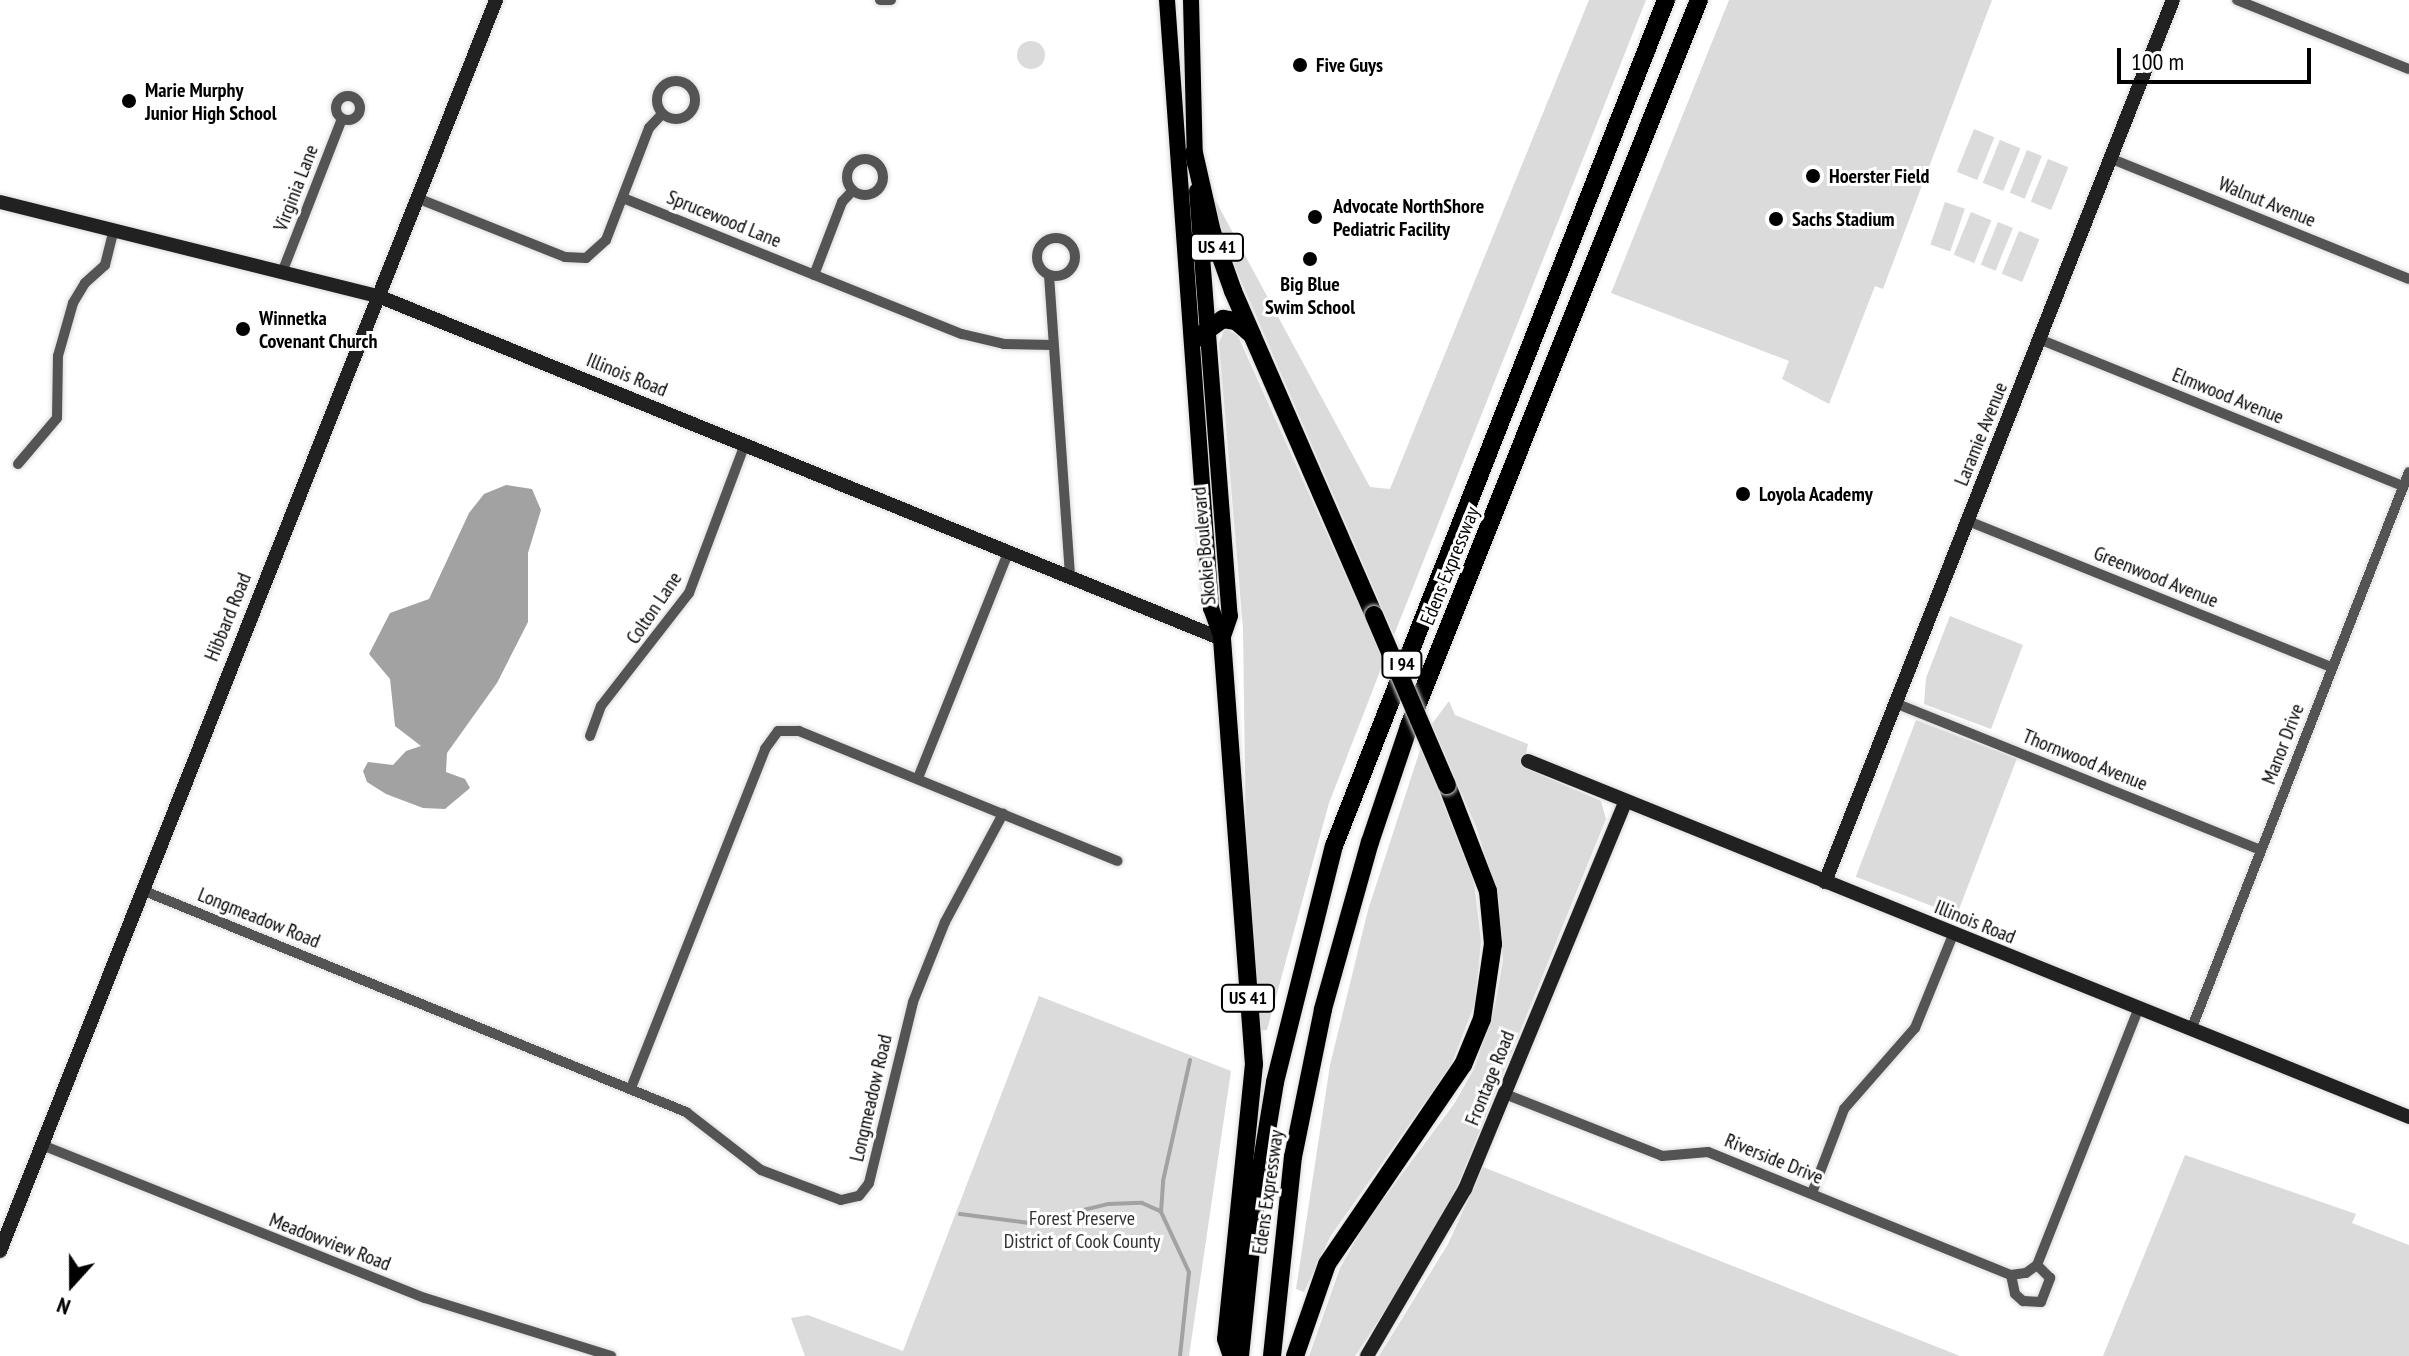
<!DOCTYPE html>
<style>
body{margin:0}
#map{position:relative;width:2409px;height:1356px;overflow:hidden;background:#fff;font-family:"PT Sans Narrow",sans-serif}
div>[style]{position:absolute}
.green>*{inset:0;background:#dbdbdb;transform-origin:0 0}
.round{border-radius:50%}
.water>*{inset:0;background:#a2a2a2}
.stream>*{height:4px;margin:-2px;padding:0 2px;transform-origin:2px;border-radius:2px;background:#a2a2a2}
.roads{filter:drop-shadow(0 0 2px #dbdbdb) drop-shadow(0 0 2px #dbdbdb)}
.street>*{height:10px;margin:-5px;padding:0 5px;transform-origin:5px;border-radius:5px;background:#545454}
.street>.ring{margin:-5px;padding:0;box-sizing:content-box;background:none;border:10px solid #545454;border-radius:50%}
.secondary>*{height:14px;margin:-7px;padding:0 7px;transform-origin:7px;border-radius:7px;background:#212121}
.primary>*{height:16px;margin:-8px;padding:0 8px;transform-origin:8px;border-radius:8px;background:#000}
.highway>*{height:18px;margin:-9px;padding:0 9px;transform-origin:9px;border-radius:9px;background:#000}
.bridges{filter:drop-shadow(0 0 2px #dbdbdb) drop-shadow(0 0 2px #dbdbdb)}
.highway-bridge>*{height:18px;margin:-9px;padding:0 9px;transform-origin:9px;border-radius:9px;background:#000}
.dots>*{width:22px;height:22px;translate:-50% -50%;box-sizing:border-box;border:4px solid #fff;border-radius:50%}
span{translate:-50% -50%;white-space:nowrap;text-align:center;line-height:1.15;-webkit-text-stroke:6px #fff;paint-order:stroke}
.shield-label span{padding:2px 6px;background:#fff;border:2px solid;border-radius:6px;-webkit-text-stroke-width:0}
.shield-label{font-size:18px;color:#000;font-weight:700}
.poi-label{font-size:20px;color:#000;font-weight:700}
.left{translate:0 -50%;text-align:left}
.street-label{font-size:20px;color:#000}
.park-label{font-size:20px;color:#323232}
.north{position:absolute;left:32px;top:1244px;width:80px;height:80px;-webkit-text-stroke:6px #fff;paint-order:stroke;rotate:201deg;font-size:22px;font-weight:700;line-height:32px;text-align:center;color:#000}
.north::after{content:'';display:block;margin:auto;width:28px;height:36px;background:#000;clip-path:polygon(50% 0,100% 100%,50% 72%,0 100%)}
.scale{position:absolute;left:2117px;top:48px;width:194px;height:36px;box-sizing:border-box;border:4px solid #000;border-top:0;padding-left:10px;font-size:24px;line-height:28px;white-space:nowrap;color:#000;-webkit-text-stroke:6px #fff;paint-order:stroke}
</style>
<div id="map">
<div class="green">
<i style="clip-path:polygon(1589px 0,1646px 0,1394px 635px,1216px 223px,1213px 196px,1370px 487px,1390px 489px)"></i>
<i style="clip-path:polygon(1729px 0,1992px 0,1883px 289px,1875px 286px,1829px 404px,1782px 379px,1789px 361px,1611px 293px)"></i>
<i class="round" style="left:1017px;top:41px;width:28px;height:28px"></i>
<i style="left:1974px;top:129px;width:22px;height:46px;rotate:22deg"></i>
<i style="left:2000px;top:140px;width:22px;height:46px;rotate:22deg"></i>
<i style="left:2027px;top:150px;width:16px;height:46px;rotate:22deg"></i>
<i style="left:2048px;top:159px;width:22px;height:46px;rotate:22deg"></i>
<i style="left:1945px;top:202px;width:21px;height:45px;rotate:19deg"></i>
<i style="left:1971px;top:212px;width:22px;height:46px;rotate:22deg"></i>
<i style="left:1998px;top:222px;width:16px;height:46px;rotate:22deg"></i>
<i style="left:2019px;top:231px;width:22px;height:46px;rotate:22deg"></i>
<i style="clip-path:polygon(1225px 328px,1238px 336px,1384px 661px,1329px 803px,1267px 1030px,1259px 1030px,1246px 844px,1243px 629px,1219px 343px)"></i>
<i style="clip-path:polygon(1950px 616px,2023px 645px,1991px 729px,1924px 704px,1926px 678px)"></i>
<i style="clip-path:polygon(1449px 701px,1455px 715px,1528px 744px,1523px 767px,1601px 801px,1606px 819px,1459px 1182px,1423px 1253px,1355px 1356px,1309px 1356px,1340px 1268px,1365px 1224px,1454px 1104px,1474px 1069px,1495px 1005px,1503px 961px,1499px 900px,1477px 829px,1432px 724px)"></i>
<i style="left:1916px;top:720px;width:108px;height:168px;rotate:21deg"></i>
<i style="clip-path:polygon(1421px 747px,1474px 882px,1481px 941px,1475px 1003px,1451px 1065px,1330px 1237px,1304px 1292px,1296px 1289px,1330px 1065px,1368px 910px)"></i>
<i style="clip-path:polygon(1039px 996px,1231px 1071px,1189px 1356px,805px 1356px,791px 1318px,808px 1315px,903px 1351px)"></i>
<i style="clip-path:polygon(2185px 1155px,2356px 1214px,2352px 1223px,2409px 1245px,2409px 1356px,2103px 1356px)"></i>
<i style="clip-path:polygon(1483px 1167px,1960px 1356px,1379px 1356px,1448px 1244px)"></i>
</div>
<div class="water">
<i style="clip-path:polygon(506px 485px,532px 489px,541px 510px,528px 553px,528px 622px,497px 683px,447px 753px,446px 772px,465px 779px,470px 788px,445px 809px,423px 808px,386px 794px,367px 782px,363px 771px,368px 762px,393px 765px,406px 751px,421px 746px,395px 726px,390px 679px,369px 654px,390px 613px,429px 599px,469px 513px,484px 494px)"></i>
</div>
<div class="stream">
<i style="left:960px;top:1214px;width:70px;rotate:7.4deg"></i>
<i style="left:1029px;top:1223px;width:81px;rotate:-13.5deg"></i>
<i style="left:1108px;top:1204px;width:34px;rotate:-2deg"></i>
<i style="left:1142px;top:1203px;width:20px;rotate:24deg"></i>
<i style="left:1180px;top:1356px;width:84px;rotate:-83.9deg"></i>
<i style="left:1189px;top:1272px;width:66px;rotate:-115deg"></i>
<i style="left:1161px;top:1212px;width:31px;rotate:-86deg"></i>
<i style="left:1163px;top:1181px;width:124px;rotate:-77.4deg"></i>
</div>
<div class="roads">
<div class="street">
<i style="left:880px;top:0;width:11px"></i>
<i style="left:2237px;top:0;width:185px;rotate:21.9deg"></i>
<i class="ring" style="left:657px;top:81px;width:28px;height:28px"></i>
<i class="ring" style="left:336px;top:96px;width:14px;height:14px"></i>
<i class="ring" style="left:847px;top:159px;width:26px;height:26px"></i>
<i style="left:2112px;top:159px;width:320px;rotate:22deg"></i>
<i style="left:417px;top:198px;width:159px;rotate:21.7deg"></i>
<i style="left:565px;top:257px;width:21px;rotate:3deg"></i>
<i style="left:586px;top:258px;width:27px;rotate:-42deg"></i>
<i style="left:606px;top:240px;width:120px;rotate:-69deg"></i>
<i style="left:649px;top:128px;width:19px;rotate:-47deg"></i>
<i style="left:623px;top:198px;width:365px;rotate:21.9deg"></i>
<i style="left:962px;top:334px;width:43px;rotate:13.4deg"></i>
<i style="left:1004px;top:344px;width:48px;rotate:1.2deg"></i>
<i class="ring" style="left:1037px;top:238px;width:28px;height:28px"></i>
<i style="left:283px;top:270px;width:162px;rotate:-68.7deg"></i>
<i style="left:814px;top:275px;width:78px;rotate:-69deg"></i>
<i style="left:842px;top:202px;width:16px;rotate:-47deg"></i>
<i style="left:1049px;top:275px;width:300px;rotate:86deg"></i>
<i style="left:2039px;top:339px;width:393px;rotate:22deg"></i>
<i style="left:18px;top:464px;width:60px;rotate:-49.7deg"></i>
<i style="left:57px;top:418px;width:62px;rotate:-89.1deg"></i>
<i style="left:58px;top:356px;width:55px;rotate:-74.2deg"></i>
<i style="left:73px;top:303px;width:23px;rotate:-59deg"></i>
<i style="left:85px;top:283px;width:27px;rotate:-42deg"></i>
<i style="left:105px;top:265px;width:37px;rotate:-76deg"></i>
<i style="left:1968px;top:521px;width:392px;rotate:21.9deg"></i>
<i style="left:1895px;top:703px;width:394px;rotate:21.9deg"></i>
<i style="left:590px;top:736px;width:32px;rotate:-70deg"></i>
<i style="left:601px;top:706px;width:143px;rotate:-52.1deg"></i>
<i style="left:689px;top:593px;width:159px;rotate:-69.4deg"></i>
<i style="left:918px;top:778px;width:245px;rotate:-68.2deg"></i>
<i style="left:142px;top:890px;width:588px;rotate:22.2deg"></i>
<i style="left:686px;top:1112px;width:95px;rotate:37.7deg"></i>
<i style="left:761px;top:1170px;width:85px;rotate:20.6deg"></i>
<i style="left:841px;top:1200px;width:18px;rotate:-13deg"></i>
<i style="left:859px;top:1196px;width:16px;rotate:-52deg"></i>
<i style="left:869px;top:1183px;width:186px;rotate:-76.3deg"></i>
<i style="left:913px;top:1002px;width:86px;rotate:-68.2deg"></i>
<i style="left:945px;top:922px;width:123px;rotate:-61.8deg"></i>
<i style="left:2191px;top:1030px;width:599px;rotate:-68.66deg"></i>
<i style="left:631px;top:1088px;width:365px;rotate:-68.4deg"></i>
<i style="left:765px;top:749px;width:22px;rotate:-54deg"></i>
<i style="left:778px;top:731px;width:21px"></i>
<i style="left:799px;top:731px;width:344px;rotate:22.2deg"></i>
<i style="left:1505px;top:1094px;width:169px;rotate:21.5deg"></i>
<i style="left:1662px;top:1156px;width:46px;rotate:-5deg"></i>
<i style="left:1708px;top:1152px;width:327px;rotate:22.1deg"></i>
<i style="left:2011px;top:1275px;width:15px;rotate:-8deg"></i>
<i style="left:2026px;top:1273px;width:14px;rotate:-36deg"></i>
<i style="left:2037px;top:1265px;width:274px;rotate:-68.4deg"></i>
<i style="left:42px;top:1145px;width:412px;rotate:21.8deg"></i>
<i style="left:425px;top:1298px;width:195px;rotate:17.3deg"></i>
<i style="left:1812px;top:1193px;width:90px;rotate:-69.1deg"></i>
<i style="left:1844px;top:1109px;width:108px;rotate:-48.8deg"></i>
<i style="left:1915px;top:1028px;width:100px;rotate:-67.8deg"></i>
<i style="left:2011px;top:1275px;width:19px;rotate:78deg"></i>
<i style="left:2015px;top:1294px;width:11px;rotate:41deg"></i>
<i style="left:2023px;top:1301px;width:18px;rotate:3deg"></i>
<i style="left:2041px;top:1302px;width:26px;rotate:-69deg"></i>
<i style="left:2050px;top:1278px;width:18px;rotate:-135deg"></i>
</div>
<div class="secondary">
<i style="left:0;top:202px;width:390px;rotate:14deg"></i>
<i style="left:378px;top:296px;width:911px;rotate:22.12deg"></i>
<i style="left:1528px;top:761px;width:950px;rotate:22deg"></i>
<i style="left:1825px;top:882px;width:948px;rotate:-68.47deg"></i>
<i style="left:0;top:1251px;width:1346px;rotate:-68.37deg"></i>
<i style="left:1367px;top:1356px;width:194px;rotate:-59.6deg"></i>
<i style="left:1465px;top:1189px;width:419px;rotate:-67.5deg"></i>
</div>
<div class="primary">
<i style="left:1167px;top:0;width:610px;rotate:85.86deg"></i>
<i style="left:1211px;top:608px;width:33px;rotate:70deg"></i>
<i style="left:1191px;top:0;width:164px;rotate:88.6deg"></i>
<i style="left:1197px;top:191px;width:426px;rotate:85.6deg"></i>
<i style="left:1230px;top:616px;width:24px;rotate:109deg"></i>
</div>
<div class="highway">
<i style="left:1194px;top:153px;width:81px;rotate:77.2deg"></i>
<i style="left:1212px;top:232px;width:63px;rotate:70.4deg"></i>
<i style="left:1233px;top:291px;width:353px;rotate:66.5deg"></i>
<i style="left:1194px;top:340px;width:36px;rotate:-36deg"></i>
<i style="left:1223px;top:319px;width:13px;rotate:9deg"></i>
<i style="left:1236px;top:321px;width:21px;rotate:41deg"></i>
<i style="left:1222px;top:639px;width:426px;rotate:85.7deg"></i>
<i style="left:1254px;top:1064px;width:276px;rotate:95.8deg"></i>
<i style="left:1226px;top:1339px;width:18px;rotate:71deg"></i>
<i style="left:1240px;top:1356px;width:166px;rotate:-84.1deg"></i>
<i style="left:1257px;top:1191px;width:110px;rotate:-80.6deg"></i>
<i style="left:1275px;top:1082px;width:243px;rotate:-76deg"></i>
<i style="left:1334px;top:846px;width:909px;rotate:-68.57deg"></i>
<i style="left:1272px;top:1356px;width:200px;rotate:-84deg"></i>
<i style="left:1293px;top:1157px;width:151px;rotate:-78.5deg"></i>
<i style="left:1323px;top:1009px;width:173px;rotate:-74.3deg"></i>
<i style="left:1370px;top:842px;width:122px;rotate:-71.4deg"></i>
<i style="left:1409px;top:726px;width:782px;rotate:-68.23deg"></i>
<i style="left:1295px;top:1356px;width:97px;rotate:-70.8deg"></i>
<i style="left:1327px;top:1264px;width:241px;rotate:-55.7deg"></i>
<i style="left:1463px;top:1065px;width:50px;rotate:-67.6deg"></i>
<i style="left:1482px;top:1019px;width:76px;rotate:-81.7deg"></i>
<i style="left:1493px;top:944px;width:53px;rotate:-95.4deg"></i>
<i style="left:1488px;top:891px;width:114px;rotate:-111.1deg"></i>
</div>
</div>
<div class="bridges">
<div class="highway-bridge">
<i style="left:1374px;top:615px;width:185px;rotate:66.8deg"></i>
</div>
</div>
<div class="dots">
<i style="left:1300px;top:65px;background:#000"></i>
<i style="left:129px;top:101px;background:#000"></i>
<i style="left:1813px;top:176px;background:#000"></i>
<i style="left:1315px;top:217px;background:#000"></i>
<i style="left:1776px;top:219px;background:#000"></i>
<i style="left:1310px;top:259px;background:#000"></i>
<i style="left:243px;top:329px;background:#000"></i>
<i style="left:1743px;top:494px;background:#000"></i>
</div>
<div class="shield-label">
<span style="left:1217px;top:247px">US 41</span>
<span style="left:1402px;top:664px">I 94</span>
<span style="left:1248px;top:998px">US 41</span>
</div>
<div class="poi-label">
<span class="left" style="left:1316px;top:65px">Five Guys</span>
<span class="left" style="left:145px;top:102px">Marie Murphy<br>Junior High School</span>
<span class="left" style="left:1829px;top:176px">Hoerster Field</span>
<span class="left" style="left:1333px;top:218px">Advocate NorthShore<br>Pediatric Facility</span>
<span class="left" style="left:1792px;top:219px">Sachs Stadium</span>
<span style="left:1310px;top:296px">Big Blue<br>Swim School</span>
<span class="left" style="left:259px;top:330px">Winnetka<br>Covenant Church</span>
<span class="left" style="left:1759px;top:494px">Loyola Academy</span>
</div>
<div class="street-label">
<span style="left:296px;top:188px;rotate:-69deg">Virginia Lane</span>
<span style="left:2267px;top:202px;rotate:22deg">Walnut Avenue</span>
<span style="left:724px;top:219px;rotate:22deg">Sprucewood Lane</span>
<span style="left:627px;top:375px;rotate:22deg">Illinois Road</span>
<span style="left:2228px;top:396px;rotate:22deg">Elmwood Avenue</span>
<span style="left:1981px;top:434px;rotate:-68deg">Laramie Avenue</span>
<span style="left:1204px;top:546px;rotate:-95deg">Skokie Boulevard</span>
<span style="left:1450px;top:566px;rotate:-68deg">Edens Expressway</span>
<span style="left:2156px;top:577px;rotate:22deg">Greenwood Avenue</span>
<span style="left:654px;top:608px;rotate:-56deg">Colton Lane</span>
<span style="left:228px;top:617px;rotate:-68deg">Hibbard Road</span>
<span style="left:2283px;top:744px;rotate:-69deg">Manor Drive</span>
<span style="left:2085px;top:760px;rotate:22deg">Thornwood Avenue</span>
<span style="left:259px;top:918px;rotate:22deg">Longmeadow Road</span>
<span style="left:1975px;top:922px;rotate:22deg">Illinois Road</span>
<span style="left:1490px;top:1078px;rotate:-68deg">Frontage Road</span>
<span style="left:871px;top:1098px;rotate:-77deg">Longmeadow Road</span>
<span style="left:1774px;top:1159px;rotate:22deg">Riverside Drive</span>
<span style="left:1268px;top:1192px;rotate:-82deg">Edens Expressway</span>
<span style="left:330px;top:1242px;rotate:21deg">Meadowview Road</span>
</div>
<div class="park-label">
<span style="left:1082px;top:1230px">Forest Preserve<br>District of Cook County</span>
</div>
<div class="north">N</div>
<div class="scale">100 m</div>
</div>
